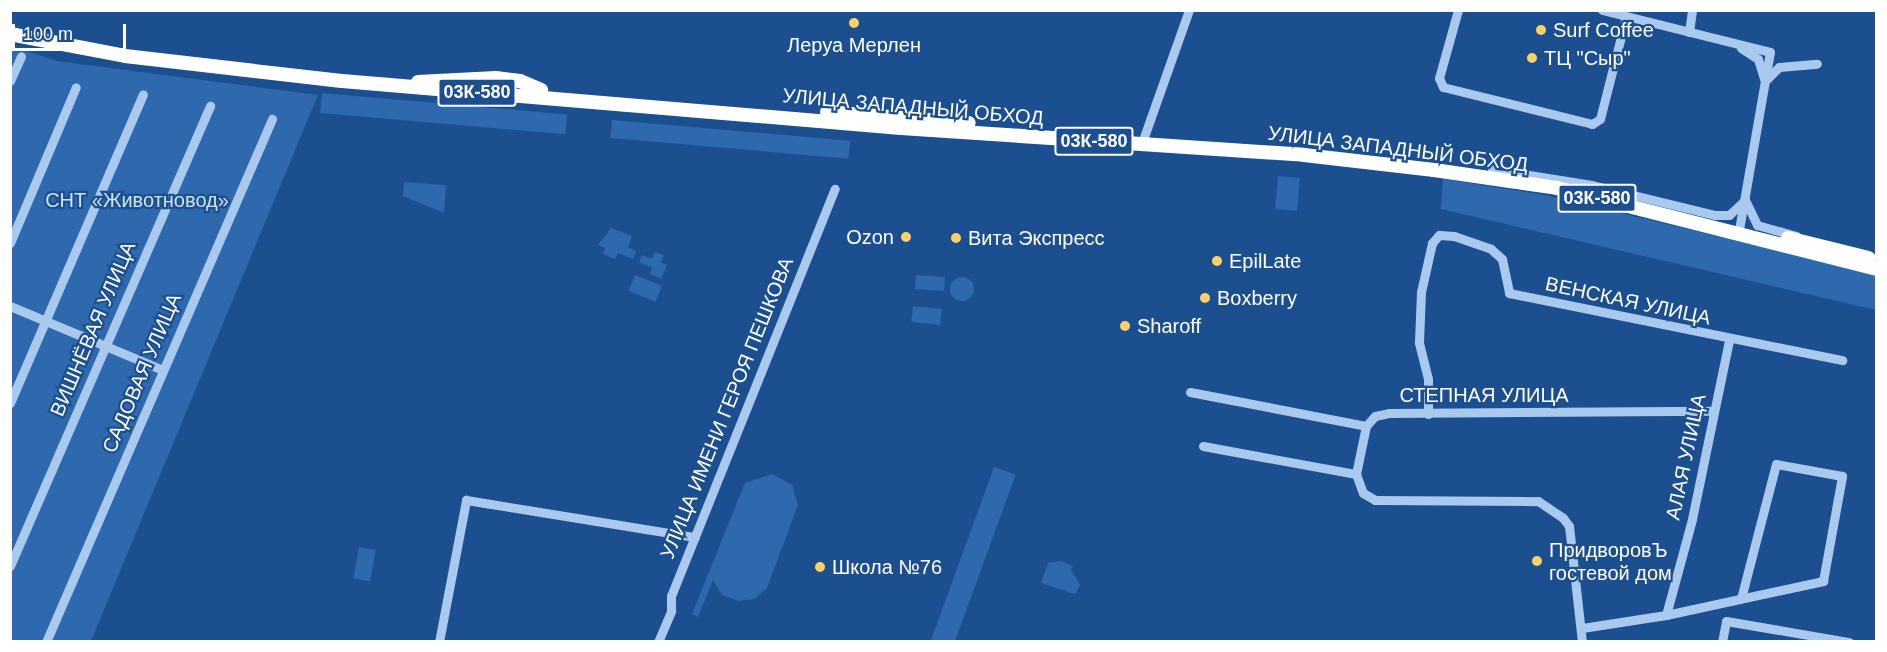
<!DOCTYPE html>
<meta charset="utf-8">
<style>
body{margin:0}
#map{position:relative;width:1887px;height:652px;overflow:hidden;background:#1b4f8f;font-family:Helvetica,sans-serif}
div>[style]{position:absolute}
.green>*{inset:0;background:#2e69ad;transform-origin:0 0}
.round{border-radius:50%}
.minor>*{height:9px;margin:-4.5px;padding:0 4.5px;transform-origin:4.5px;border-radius:4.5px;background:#a9c9ee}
.highway>*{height:14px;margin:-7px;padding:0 7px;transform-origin:7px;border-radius:7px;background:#fff}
.dots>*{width:16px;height:16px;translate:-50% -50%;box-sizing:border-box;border:3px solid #1b4f8f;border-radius:50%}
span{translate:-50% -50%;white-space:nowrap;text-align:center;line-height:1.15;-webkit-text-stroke:4.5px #1b4f8f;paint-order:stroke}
.shield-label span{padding:2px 4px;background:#1b4f8f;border:2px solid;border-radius:4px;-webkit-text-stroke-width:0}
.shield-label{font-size:18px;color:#fff;font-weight:700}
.poi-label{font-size:20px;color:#fff}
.left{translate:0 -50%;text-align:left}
.right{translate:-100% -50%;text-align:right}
.street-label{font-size:20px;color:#fff}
.park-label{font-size:20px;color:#cfe3fa}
.frame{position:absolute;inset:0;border:12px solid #fff;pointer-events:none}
.scale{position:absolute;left:12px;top:24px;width:114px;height:27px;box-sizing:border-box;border:3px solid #fff;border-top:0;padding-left:8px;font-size:18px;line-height:21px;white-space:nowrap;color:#fff;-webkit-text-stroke:4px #1b4f8f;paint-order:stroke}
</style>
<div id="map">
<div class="green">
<i style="clip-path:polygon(11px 46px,57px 61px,318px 95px,91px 641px,11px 642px)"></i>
<i style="left:322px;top:93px;width:246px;height:20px;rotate:5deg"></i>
<i style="left:612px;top:120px;width:239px;height:18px;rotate:5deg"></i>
<i style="left:1278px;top:176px;width:22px;height:33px;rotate:5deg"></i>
<i style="clip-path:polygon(1443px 179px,1545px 195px,1876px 274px,1876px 310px,1441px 209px)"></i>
<i style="clip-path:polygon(404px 182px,446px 185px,444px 213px,403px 196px)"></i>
<i style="clip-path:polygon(611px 228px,632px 236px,628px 247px,636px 251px,633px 259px,618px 253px,615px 259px,603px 254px,605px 248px,598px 245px)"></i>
<i style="clip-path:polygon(655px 252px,664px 255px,661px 262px,667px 265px,661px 279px,650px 274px,652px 268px,639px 262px,642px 255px,652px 259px)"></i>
<i style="left:635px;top:275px;width:29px;height:17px;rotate:22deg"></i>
<i style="left:916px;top:275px;width:29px;height:14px;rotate:4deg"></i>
<i class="round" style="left:950px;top:277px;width:24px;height:24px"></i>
<i style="left:913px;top:306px;width:29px;height:16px;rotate:6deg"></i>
<i style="left:994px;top:467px;width:23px;height:187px;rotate:20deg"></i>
<i style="clip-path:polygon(772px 474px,792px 485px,798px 505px,767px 588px,754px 599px,738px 601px,722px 595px,713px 580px,698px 617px,692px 614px,745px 483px)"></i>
<i style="left:359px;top:547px;width:17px;height:32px;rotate:10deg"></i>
<i style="clip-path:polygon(1060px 561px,1073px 566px,1071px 570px,1080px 585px,1075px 594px,1041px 583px,1048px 563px)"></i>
</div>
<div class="minor">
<i style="left:1458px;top:10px;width:71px;rotate:105.6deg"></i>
<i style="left:1439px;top:78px;width:10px;rotate:66deg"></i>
<i style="left:1443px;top:87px;width:154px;rotate:13.9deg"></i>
<i style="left:1592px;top:124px;width:9px;rotate:-32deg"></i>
<i style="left:1600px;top:119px;width:105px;rotate:-75.7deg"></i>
<i style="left:1602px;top:10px;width:173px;rotate:14deg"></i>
<i style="left:1770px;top:52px;width:186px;rotate:99.9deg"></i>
<i style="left:1689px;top:32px;width:22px;rotate:-82deg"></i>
<i style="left:1741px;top:48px;width:20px;rotate:33deg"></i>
<i style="left:1758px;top:59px;width:21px;rotate:73deg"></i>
<i style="left:1767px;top:79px;width:17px;rotate:-45deg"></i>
<i style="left:1779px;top:67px;width:38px;rotate:-5deg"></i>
<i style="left:10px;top:81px;width:27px;rotate:-66deg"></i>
<i style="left:1144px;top:137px;width:135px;rotate:-70.5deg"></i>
<i style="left:1492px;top:169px;width:101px;rotate:9.1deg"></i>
<i style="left:1592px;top:185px;width:127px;rotate:13.7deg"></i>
<i style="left:1715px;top:215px;width:14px"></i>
<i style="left:1729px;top:215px;width:22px;rotate:-43deg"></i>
<i style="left:1745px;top:200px;width:28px;rotate:64deg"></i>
<i style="left:1757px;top:225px;width:41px;rotate:15.8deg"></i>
<i style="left:10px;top:243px;width:169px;rotate:-67.1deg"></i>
<i style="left:10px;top:306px;width:166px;rotate:22.7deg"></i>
<i style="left:1190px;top:392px;width:179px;rotate:10.9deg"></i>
<i style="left:1366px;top:426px;width:13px;rotate:-48deg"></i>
<i style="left:1375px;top:416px;width:14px;rotate:-12deg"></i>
<i style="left:1389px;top:413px;width:325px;rotate:-0.4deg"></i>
<i style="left:10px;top:403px;width:336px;rotate:-66.7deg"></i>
<i style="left:1428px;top:414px;width:35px;rotate:-90deg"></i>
<i style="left:1428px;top:379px;width:38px;rotate:-104deg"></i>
<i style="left:1419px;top:342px;width:50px;rotate:-87.7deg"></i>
<i style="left:1421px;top:292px;width:50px;rotate:-77.3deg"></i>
<i style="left:1432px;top:243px;width:11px;rotate:-49deg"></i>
<i style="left:1439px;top:235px;width:15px;rotate:4deg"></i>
<i style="left:1454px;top:236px;width:39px;rotate:19deg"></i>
<i style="left:1491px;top:249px;width:15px;rotate:42deg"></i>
<i style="left:1502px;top:259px;width:35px;rotate:78deg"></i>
<i style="left:1509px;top:293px;width:340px;rotate:11.4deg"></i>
<i style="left:1366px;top:426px;width:49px;rotate:101.8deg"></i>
<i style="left:1356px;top:474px;width:20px;rotate:70deg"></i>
<i style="left:1363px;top:493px;width:14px;rotate:30deg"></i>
<i style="left:1375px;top:500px;width:163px;rotate:0.4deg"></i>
<i style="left:1538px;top:501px;width:30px;rotate:34deg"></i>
<i style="left:1563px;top:518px;width:10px;rotate:53deg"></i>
<i style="left:1569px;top:526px;width:117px;rotate:83.6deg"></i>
<i style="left:1203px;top:446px;width:156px;rotate:10.4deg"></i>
<i style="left:10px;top:566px;width:502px;rotate:-66.5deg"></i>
<i style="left:1666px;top:615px;width:99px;rotate:-74.8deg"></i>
<i style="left:1692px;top:519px;width:183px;rotate:-78.3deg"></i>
<i style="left:1582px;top:628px;width:85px;rotate:-8.8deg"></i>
<i style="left:1666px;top:615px;width:161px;rotate:-12.2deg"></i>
<i style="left:1823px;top:581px;width:107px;rotate:-79.7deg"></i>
<i style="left:1842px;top:476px;width:67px;rotate:-169.7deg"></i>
<i style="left:1776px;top:464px;width:138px;rotate:104.6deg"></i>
<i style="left:46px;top:642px;width:570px;rotate:-66.63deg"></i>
<i style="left:439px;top:642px;width:145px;rotate:-79.2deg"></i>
<i style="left:466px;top:500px;width:232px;rotate:9.2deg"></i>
<i style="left:658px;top:642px;width:34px;rotate:-67deg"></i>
<i style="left:671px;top:611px;width:15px;rotate:-90deg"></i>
<i style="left:671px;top:596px;width:439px;rotate:-68.1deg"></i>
<i style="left:1722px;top:642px;width:21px;rotate:-79deg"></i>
<i style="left:1726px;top:621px;width:125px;rotate:9.7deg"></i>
</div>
<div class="highway">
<i style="left:10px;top:34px;width:117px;rotate:10.8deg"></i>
<i style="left:125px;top:56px;width:218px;rotate:6.6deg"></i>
<i style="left:342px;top:81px;width:561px;rotate:4.81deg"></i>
<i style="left:901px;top:128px;width:404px;rotate:3.8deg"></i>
<i style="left:1304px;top:155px;width:131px;rotate:6.6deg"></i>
<i style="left:1434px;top:170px;width:124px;rotate:8.3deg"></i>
<i style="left:1557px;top:188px;width:329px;rotate:14.2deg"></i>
<i style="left:418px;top:82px;width:78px;rotate:-2.9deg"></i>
<i style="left:496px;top:78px;width:24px;rotate:7deg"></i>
<i style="left:520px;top:81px;width:23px;rotate:23deg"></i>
<i style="left:827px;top:112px;width:142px;rotate:4.4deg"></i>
<i style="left:1788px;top:238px;width:83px;rotate:13.9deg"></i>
</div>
<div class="dots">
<i style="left:854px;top:23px;background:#ffd166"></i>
<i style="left:1541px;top:30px;background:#ffd166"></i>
<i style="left:1532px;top:58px;background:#ffd166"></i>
<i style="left:906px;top:237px;background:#ffd166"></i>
<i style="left:956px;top:238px;background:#ffd166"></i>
<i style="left:1217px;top:261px;background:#ffd166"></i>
<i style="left:1205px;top:298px;background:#ffd166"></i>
<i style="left:1125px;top:326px;background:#ffd166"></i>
<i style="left:1537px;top:561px;background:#ffd166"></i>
<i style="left:820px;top:567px;background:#ffd166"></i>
</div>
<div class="shield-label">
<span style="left:477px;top:92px">03К-580</span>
<span style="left:1094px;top:141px">03К-580</span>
<span style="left:1597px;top:198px">03К-580</span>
</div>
<div class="poi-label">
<span class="left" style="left:1553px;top:30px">Surf Coffee</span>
<span style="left:854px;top:45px">Леруа Мерлен</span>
<span class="left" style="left:1544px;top:58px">ТЦ "Сыр"</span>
<span class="right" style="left:894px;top:237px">Ozon</span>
<span class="left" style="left:968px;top:238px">Вита Экспресс</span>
<span class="left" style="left:1229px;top:261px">EpilLate</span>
<span class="left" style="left:1217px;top:298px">Boxberry</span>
<span class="left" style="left:1137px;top:326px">Sharoff</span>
<span class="left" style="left:1549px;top:562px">ПридворовЪ<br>гостевой дом</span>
<span class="left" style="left:832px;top:567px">Школа №76</span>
</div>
<div class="street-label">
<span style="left:913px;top:107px;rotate:5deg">УЛИЦА ЗАПАДНЫЙ ОБХОД</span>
<span style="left:1398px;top:149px;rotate:7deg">УЛИЦА ЗАПАДНЫЙ ОБХОД</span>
<span style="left:1628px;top:301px;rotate:12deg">ВЕНСКАЯ УЛИЦА</span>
<span style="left:93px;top:329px;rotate:-67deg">ВИШНЁВАЯ УЛИЦА</span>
<span style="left:142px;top:373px;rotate:-67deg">САДОВАЯ УЛИЦА</span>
<span style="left:1484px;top:395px">СТЕПНАЯ УЛИЦА</span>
<span style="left:727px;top:408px;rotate:-68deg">УЛИЦА ИМЕНИ ГЕРОЯ ПЕШКОВА</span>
<span style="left:1686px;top:457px;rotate:-78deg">АЛАЯ УЛИЦА</span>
</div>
<div class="park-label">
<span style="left:137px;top:200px">СНТ «Животновод»</span>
</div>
<div class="frame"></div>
<div class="scale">100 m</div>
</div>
